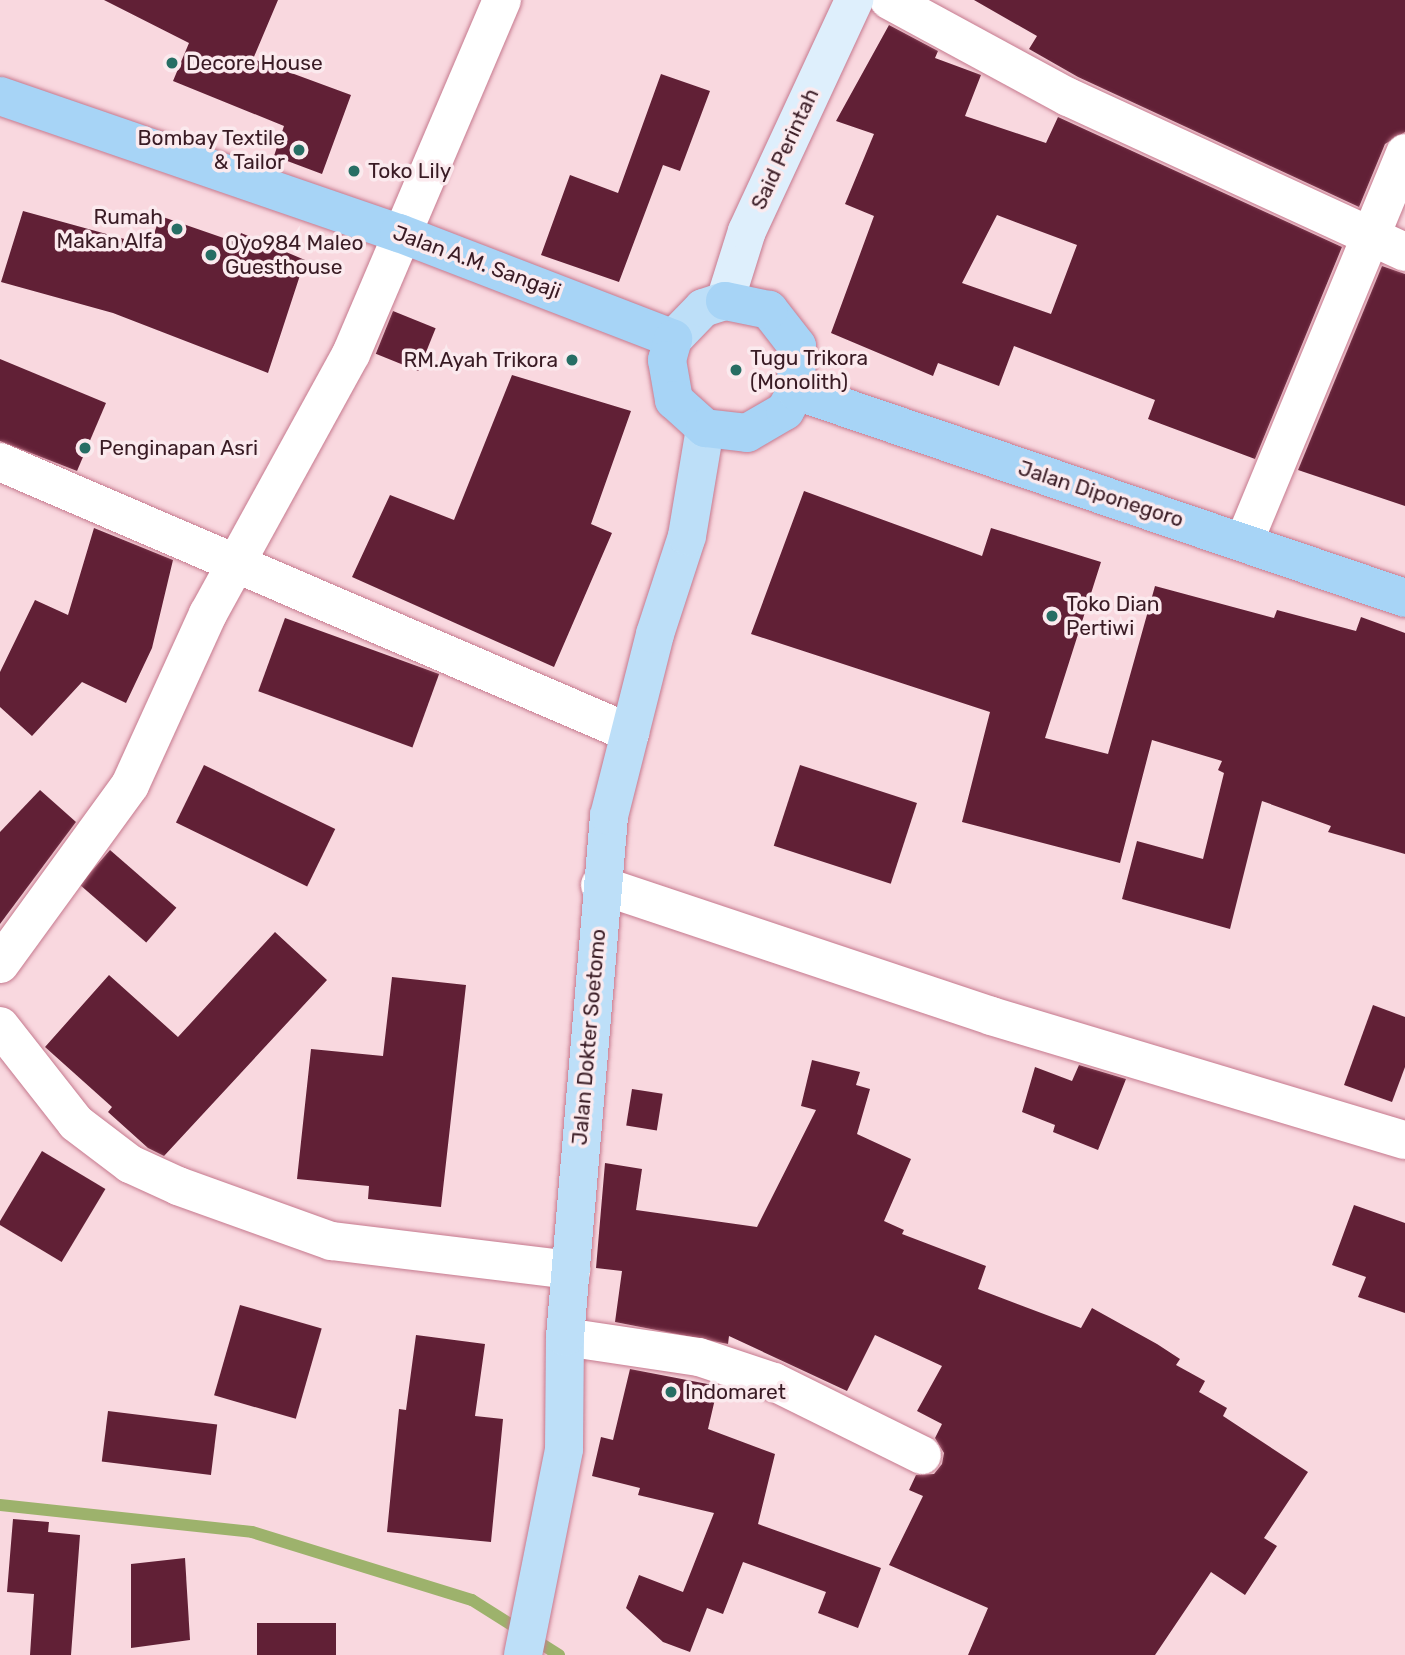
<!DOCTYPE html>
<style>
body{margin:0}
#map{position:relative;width:1405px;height:1655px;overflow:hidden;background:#f9d8df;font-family:Rubik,sans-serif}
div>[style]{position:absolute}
.stream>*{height:12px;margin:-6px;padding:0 6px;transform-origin:6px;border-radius:6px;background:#9db26c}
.building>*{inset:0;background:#612036;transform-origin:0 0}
.roads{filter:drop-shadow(0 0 2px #c5798e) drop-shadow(0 0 2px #c5798e)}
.minor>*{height:38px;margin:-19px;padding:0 19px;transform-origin:19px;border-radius:19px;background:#fff}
.secondary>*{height:38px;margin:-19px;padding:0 19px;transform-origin:19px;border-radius:19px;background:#deeffc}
.primary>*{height:38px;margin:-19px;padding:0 19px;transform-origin:19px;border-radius:19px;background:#bddff8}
.trunk>*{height:38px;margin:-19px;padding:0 19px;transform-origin:19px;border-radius:19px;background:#a7d4f6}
.dots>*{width:19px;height:19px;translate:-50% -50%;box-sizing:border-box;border:4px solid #fbeaee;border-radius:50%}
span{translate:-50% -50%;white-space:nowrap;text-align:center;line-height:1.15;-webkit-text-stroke:7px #fbeaee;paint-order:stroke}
.poi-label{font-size:21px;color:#391b24}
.left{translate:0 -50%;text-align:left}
.right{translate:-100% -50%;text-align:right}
.street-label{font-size:21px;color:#391b24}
</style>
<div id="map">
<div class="stream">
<i style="left:0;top:1505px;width:253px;rotate:6.1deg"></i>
<i style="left:252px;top:1532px;width:230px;rotate:17.2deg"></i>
<i style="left:472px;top:1600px;width:103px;rotate:32.3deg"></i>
</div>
<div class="building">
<i style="clip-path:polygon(104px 0,278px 0,253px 59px,351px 95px,322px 174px,274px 156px,284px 126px,173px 81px,189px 43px)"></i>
<i style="clip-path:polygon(974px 0,1405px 0,1405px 132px,1385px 144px,1359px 207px,1078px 77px,1029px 49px,1037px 36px)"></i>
<i style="clip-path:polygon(evenodd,889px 25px,938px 51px,935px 58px,981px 75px,965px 116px,1046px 143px,1058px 117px,1342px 247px,1255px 459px,1148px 419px,1155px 400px,1014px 346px,999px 386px,938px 363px,933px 376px,831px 333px,874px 216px,845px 204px,874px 134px,836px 121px,889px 25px,997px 215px,1077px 245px,1051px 314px,962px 283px,997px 215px)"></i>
<i style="clip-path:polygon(661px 74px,710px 91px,680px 171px,663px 165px,619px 282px,541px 255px,570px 175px,618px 193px)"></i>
<i style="clip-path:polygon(23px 211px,150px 246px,160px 216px,238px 243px,241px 233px,305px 260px,268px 373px,113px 313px,1px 282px)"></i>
<i style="clip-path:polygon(1382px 266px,1405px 274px,1405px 506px,1298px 470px)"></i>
<i style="left:393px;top:311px;width:46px;height:46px;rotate:22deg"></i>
<i style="clip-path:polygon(0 359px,106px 403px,77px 471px,0 441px)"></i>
<i style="clip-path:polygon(512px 375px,631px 411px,591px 524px,612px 533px,554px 667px,352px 577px,390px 495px,454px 520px)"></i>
<i style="clip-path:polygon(804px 491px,982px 556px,991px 528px,1101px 562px,1045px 738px,1108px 754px,1155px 586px,1274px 618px,1277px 610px,1356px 631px,1361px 617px,1405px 633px,1405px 854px,1328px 832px,1331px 826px,1262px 801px,1230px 929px,1122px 899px,1137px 841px,1203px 859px,1224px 773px,1218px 770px,1222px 761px,1152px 740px,1120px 863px,962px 822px,990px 712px,751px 634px)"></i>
<i style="clip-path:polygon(94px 528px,173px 560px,152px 648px,126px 703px,82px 682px,32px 736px,0 707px,0 672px,35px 600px,68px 615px)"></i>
<i style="left:285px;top:618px;width:164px;height:78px;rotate:20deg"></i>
<i style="left:204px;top:765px;width:146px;height:64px;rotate:26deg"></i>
<i style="left:800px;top:765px;width:123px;height:85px;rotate:18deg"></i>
<i style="clip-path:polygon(40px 790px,76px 822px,0 924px,0 832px)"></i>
<i style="left:110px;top:850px;width:88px;height:46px;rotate:41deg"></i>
<i style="clip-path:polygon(275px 932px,327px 980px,164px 1156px,148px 1148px,108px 1112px,112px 1107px,45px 1047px,109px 975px,178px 1037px)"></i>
<i style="clip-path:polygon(392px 977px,466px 985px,441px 1207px,368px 1199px,369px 1186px,297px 1179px,311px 1049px,383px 1056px)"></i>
<i style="clip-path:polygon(1373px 1005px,1405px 1017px,1405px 1067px,1392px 1102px,1344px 1085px)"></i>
<i style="clip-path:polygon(812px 1060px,860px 1072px,856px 1085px,870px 1089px,857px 1134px,911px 1159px,884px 1221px,904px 1230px,902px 1234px,986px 1266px,978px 1289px,1081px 1328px,1092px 1308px,1157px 1344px,1180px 1359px,1176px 1365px,1205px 1381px,1199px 1392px,1227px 1408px,1223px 1416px,1308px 1472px,1264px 1538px,1277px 1546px,1245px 1595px,1211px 1572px,1155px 1655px,968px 1655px,988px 1608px,889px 1565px,923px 1496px,909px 1490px,916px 1475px,934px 1474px,942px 1464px,944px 1453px,935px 1438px,942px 1424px,917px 1411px,942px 1366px,875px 1335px,847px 1391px,729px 1336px,728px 1344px,615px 1322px,622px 1271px,596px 1268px,605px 1163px,642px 1169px,636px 1210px,757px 1227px,816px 1110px,801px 1106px)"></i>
<i style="clip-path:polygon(1079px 1065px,1126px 1079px,1098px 1150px,1053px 1132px,1055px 1125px,1022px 1112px,1035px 1067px,1072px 1081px)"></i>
<i style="left:632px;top:1089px;width:31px;height:37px;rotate:9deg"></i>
<i style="left:42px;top:1151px;width:74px;height:85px;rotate:31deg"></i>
<i style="clip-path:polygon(1354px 1205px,1405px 1223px,1405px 1313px,1358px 1297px,1366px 1277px,1332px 1265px)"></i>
<i style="left:240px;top:1305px;width:85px;height:94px;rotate:16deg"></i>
<i style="clip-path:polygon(416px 1335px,485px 1344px,475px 1416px,503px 1419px,491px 1542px,387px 1532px,399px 1409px,406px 1410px)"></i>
<i style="clip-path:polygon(630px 1369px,718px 1386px,708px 1429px,775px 1454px,758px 1524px,881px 1568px,858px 1628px,818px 1613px,826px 1592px,743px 1562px,723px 1614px,707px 1608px,690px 1652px,663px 1642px,626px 1608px,639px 1575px,683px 1592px,714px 1513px,638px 1495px,640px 1488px,592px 1476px,601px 1437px,613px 1440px)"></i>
<i style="left:108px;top:1411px;width:110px;height:51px;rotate:7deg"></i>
<i style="clip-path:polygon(13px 1519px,49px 1522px,48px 1532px,80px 1535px,71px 1655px,30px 1655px,34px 1594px,7px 1592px)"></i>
<i style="clip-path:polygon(185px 1558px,190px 1640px,131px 1648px,131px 1564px)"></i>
<i style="left:336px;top:1623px;width:32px;height:79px;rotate:90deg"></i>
</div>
<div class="roads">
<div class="minor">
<i style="left:889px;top:0;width:204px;rotate:28.5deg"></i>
<i style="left:1068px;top:97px;width:371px;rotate:24.7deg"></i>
<i style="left:0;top:462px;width:686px;rotate:23.28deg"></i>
<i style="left:1244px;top:542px;width:421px;rotate:-67.5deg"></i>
<i style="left:600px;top:885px;width:412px;rotate:18.5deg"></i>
<i style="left:991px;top:1016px;width:432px;rotate:16.7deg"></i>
<i style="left:0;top:964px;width:221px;rotate:-54deg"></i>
<i style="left:130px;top:785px;width:188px;rotate:-65.5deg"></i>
<i style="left:208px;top:614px;width:297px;rotate:-61.2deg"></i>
<i style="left:351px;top:354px;width:385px;rotate:-66.9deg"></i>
<i style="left:0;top:1026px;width:123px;rotate:51.9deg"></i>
<i style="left:76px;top:1123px;width:68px;rotate:37.2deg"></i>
<i style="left:130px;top:1164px;width:53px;rotate:24.6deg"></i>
<i style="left:178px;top:1186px;width:163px;rotate:19.8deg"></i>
<i style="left:331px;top:1241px;width:242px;rotate:6.9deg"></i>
<i style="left:565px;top:1337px;width:135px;rotate:8.5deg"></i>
<i style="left:699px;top:1357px;width:79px;rotate:18.4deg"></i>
<i style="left:774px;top:1382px;width:165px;rotate:26.3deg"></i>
</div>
<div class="secondary">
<i style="left:725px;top:301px;width:73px;rotate:-72.6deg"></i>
<i style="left:747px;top:231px;width:255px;rotate:-65.1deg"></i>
</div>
<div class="primary">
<i style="left:673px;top:339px;width:43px;rotate:-45.9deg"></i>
<i style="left:703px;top:308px;width:23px;rotate:-18deg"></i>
<i style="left:523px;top:1655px;width:210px;rotate:-78.7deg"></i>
<i style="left:564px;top:1449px;width:112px;rotate:-89.5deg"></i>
<i style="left:565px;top:1337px;width:523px;rotate:-85.17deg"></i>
<i style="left:609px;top:816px;width:188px;rotate:-75.8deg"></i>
<i style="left:655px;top:634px;width:103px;rotate:-71.9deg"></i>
<i style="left:687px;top:536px;width:109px;rotate:-80.5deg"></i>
</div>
<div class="trunk">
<i style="left:0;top:96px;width:422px;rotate:19deg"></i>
<i style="left:399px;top:233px;width:294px;rotate:21.1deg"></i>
<i style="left:673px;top:339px;width:22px;rotate:106deg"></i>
<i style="left:667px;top:360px;width:41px;rotate:80.1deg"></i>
<i style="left:674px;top:400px;width:42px;rotate:42.1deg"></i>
<i style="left:705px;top:428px;width:42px;rotate:6.8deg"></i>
<i style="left:747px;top:433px;width:44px;rotate:-30.1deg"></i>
<i style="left:785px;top:411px;width:23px;rotate:-61deg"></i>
<i style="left:796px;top:391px;width:45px;rotate:-88.7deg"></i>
<i style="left:797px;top:346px;width:46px;rotate:-127.9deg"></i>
<i style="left:769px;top:310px;width:45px;rotate:-168.4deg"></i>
<i style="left:796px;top:391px;width:643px;rotate:18.77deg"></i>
</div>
</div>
<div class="dots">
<i style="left:172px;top:63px;background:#276e64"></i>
<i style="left:299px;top:150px;background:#276e64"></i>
<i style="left:354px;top:171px;background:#276e64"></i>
<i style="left:177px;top:229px;background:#276e64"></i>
<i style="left:211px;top:255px;background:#276e64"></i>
<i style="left:572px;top:360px;background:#276e64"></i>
<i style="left:736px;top:370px;background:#276e64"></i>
<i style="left:85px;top:448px;background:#276e64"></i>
<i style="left:1052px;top:616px;background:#276e64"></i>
<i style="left:671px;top:1392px;background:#276e64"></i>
</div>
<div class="poi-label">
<span class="left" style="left:186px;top:63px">Decore House</span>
<span class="right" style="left:285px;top:150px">Bombay Textile<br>&amp; Tailor</span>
<span class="left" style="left:368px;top:171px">Toko Lily</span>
<span class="right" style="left:163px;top:229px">Rumah<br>Makan Alfa</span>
<span class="left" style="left:225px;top:255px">Oyo984 Maleo<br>Guesthouse</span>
<span class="left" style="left:750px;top:370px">Tugu Trikora<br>(Monolith)</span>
<span class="right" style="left:558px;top:360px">RM.Ayah Trikora</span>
<span class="left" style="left:99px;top:448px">Penginapan Asri</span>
<span class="left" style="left:1066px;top:616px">Toko Dian<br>Pertiwi</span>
<span class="left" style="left:685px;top:1392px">Indomaret</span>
</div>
<div class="street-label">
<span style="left:785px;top:149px;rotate:-65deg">Said Perintah</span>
<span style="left:477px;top:262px;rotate:20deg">Jalan A.M. Sangaji</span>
<span style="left:1101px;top:494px;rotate:18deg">Jalan Diponegoro</span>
<span style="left:589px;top:1037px;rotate:-85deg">Jalan Dokter Soetomo</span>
</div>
</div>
